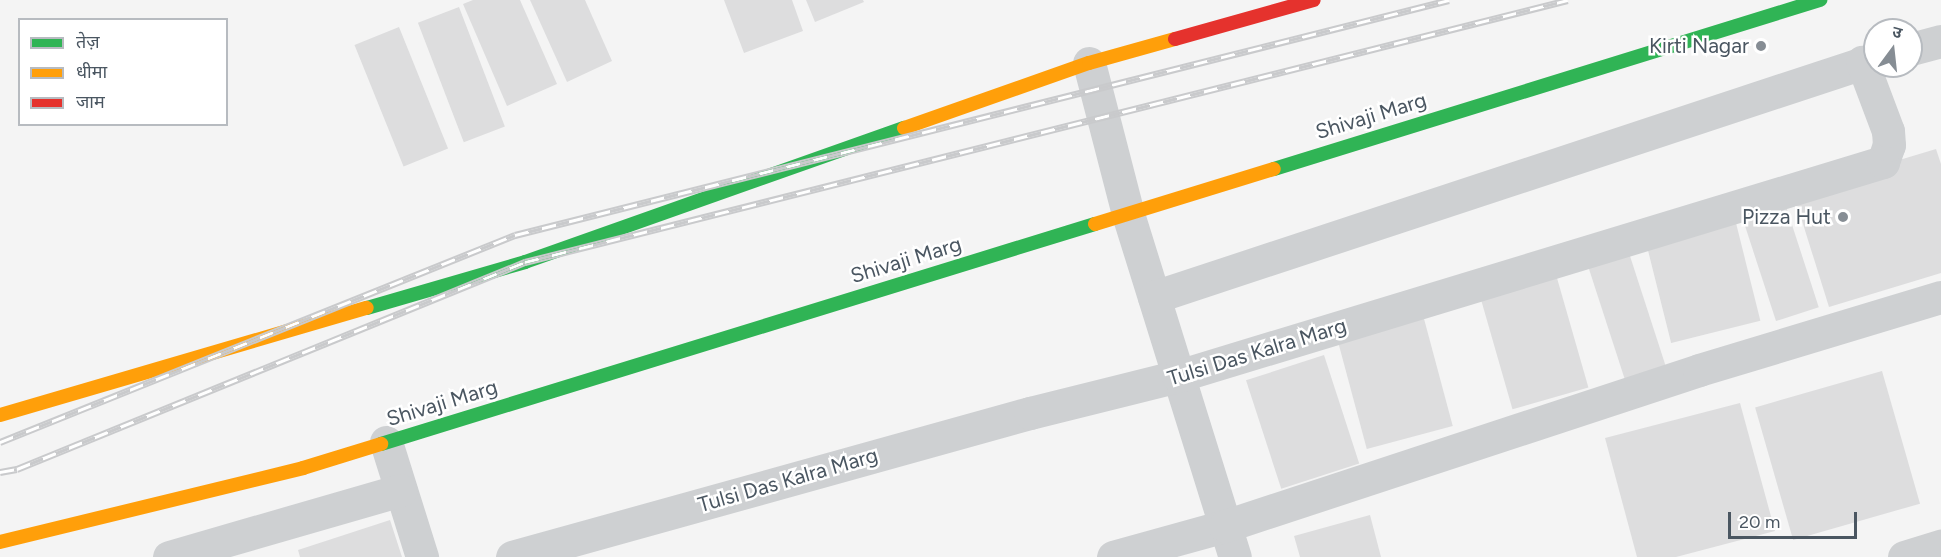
<!DOCTYPE html>
<meta charset="utf-8">
<style>
body{margin:0}
#map{position:relative;width:1941px;height:557px;overflow:hidden;background:#f4f4f4;font-family:Figtree,"Noto Sans Devanagari",sans-serif}
div>[style]{position:absolute}
.building>*{inset:0;background:#ddddde;transform-origin:0 0}
.street>*{height:33px;margin:-16.5px;padding:0 16.5px;transform-origin:16.5px;border-radius:16.5px;background:#ced0d2}
.fast>*{height:14px;margin:-7px;padding:0 7px;transform-origin:7px;border-radius:7px;background:#30b455}
.slow>*{height:14px;margin:-7px;padding:0 7px;transform-origin:7px;border-radius:7px;background:#ff9f0a}
.jam>*{height:14px;margin:-7px;padding:0 7px;transform-origin:7px;border-radius:7px;background:#e5322d}
.rail>*{height:7px;margin-top:-3.5px;transform-origin:0;background:repeating-linear-gradient(90deg,#fff 0 14px,#c9cacc 0 28px);box-sizing:border-box;border-block:2px solid #c9cacc}
.dots>*{width:16px;height:16px;translate:-50% -50%;box-sizing:border-box;border:3px solid #fff;border-radius:50%}
span{translate:-50% -50%;white-space:nowrap;text-align:center;line-height:1.15;-webkit-text-stroke:5px #fff;paint-order:stroke}
.poi-label{font-size:21px;color:#4a5661}
.right{translate:-100% -50%;text-align:right}
.street-label{font-size:21px;color:#4a5661}
.legend{position:absolute;left:18px;top:18px;width:210px;height:108px;box-sizing:border-box;background:#fff;border:2px solid #b7bbc0;margin:0;padding:8px 10px;list-style:none;font-size:18px;color:#4a5661}
.legend li{display:flex;align-items:center;gap:12px;height:30px}
.legend b{width:30px;border:2px solid #b7bbc0}
.north{position:absolute;left:1863px;top:18px;width:60px;height:60px;box-sizing:border-box;background:#fff;border:2px solid #b7bbc0;border-radius:50%;rotate:15deg;font-size:16px;font-weight:700;line-height:24px;text-align:center;color:#4a5661}
.north::after{content:'';display:block;margin:auto;width:21px;height:27px;background:#868d94;clip-path:polygon(50% 0,100% 100%,50% 72%,0 100%)}
.scale{position:absolute;left:1728px;top:512px;width:129px;height:27px;box-sizing:border-box;border:3px solid #4a5661;border-top:0;padding-left:8px;font-size:18px;line-height:21px;white-space:nowrap;color:#4a5661;-webkit-text-stroke:4px #fff;paint-order:stroke}
</style>
<div id="map">
<div class="building">
<i style="clip-path:polygon(473px 0,520px 0,557px 84px,507px 106px,463px 4px)"></i>
<i style="clip-path:polygon(530px 0,585px 0,612px 61px,567px 82px)"></i>
<i style="clip-path:polygon(724px 0,792px 0,803px 31px,744px 53px)"></i>
<i style="clip-path:polygon(806px 0,863px 0,864px 2px,815px 22px)"></i>
<i style="left:459px;top:7px;width:128px;height:44px;rotate:69deg"></i>
<i style="left:399px;top:27px;width:131px;height:48px;rotate:68deg"></i>
<i style="clip-path:polygon(1936px 149px,1941px 164px,1941px 273px,1829px 307px,1793px 192px)"></i>
<i style="left:1782px;top:194px;width:119px;height:45px;rotate:72deg"></i>
<i style="left:1734px;top:215px;width:109px;height:92px;rotate:76deg"></i>
<i style="left:1629px;top:253px;width:119px;height:43px;rotate:72deg"></i>
<i style="left:1557px;top:278px;width:114px;height:79px;rotate:74deg"></i>
<i style="left:1423px;top:315px;width:115px;height:89px;rotate:75deg"></i>
<i style="left:1324px;top:355px;width:114px;height:82px;rotate:72deg"></i>
<i style="left:1882px;top:371px;width:138px;height:132px;rotate:74deg"></i>
<i style="clip-path:polygon(1740px 403px,1775px 531px,1676px 557px,1637px 557px,1605px 438px)"></i>
<i style="clip-path:polygon(1370px 515px,1381px 557px,1300px 557px,1294px 536px)"></i>
<i style="clip-path:polygon(390px 520px,402px 557px,300px 557px,298px 550px)"></i>
</div>
<div class="street">
<i style="left:1911px;top:49px;width:31px;rotate:-15deg"></i>
<i style="left:1089px;top:63px;width:156px;rotate:75.5deg"></i>
<i style="left:1128px;top:214px;width:359px;rotate:72.7deg"></i>
<i style="left:1154px;top:297px;width:759px;rotate:-18.27deg"></i>
<i style="left:386px;top:442px;width:121px;rotate:72.6deg"></i>
<i style="left:169px;top:557px;width:241px;rotate:-16.1deg"></i>
<i style="left:512px;top:557px;width:538px;rotate:-15.54deg"></i>
<i style="left:1030px;top:413px;width:153px;rotate:-14deg"></i>
<i style="left:1178px;top:376px;width:737px;rotate:-16.89deg"></i>
<i style="left:1883px;top:162px;width:18px;rotate:-71deg"></i>
<i style="left:1889px;top:145px;width:14px;rotate:-94deg"></i>
<i style="left:1888px;top:131px;width:74px;rotate:-110.6deg"></i>
<i style="left:1113px;top:557px;width:116px;rotate:-15.5deg"></i>
<i style="left:1225px;top:526px;width:499px;rotate:-18.2deg"></i>
<i style="left:1699px;top:370px;width:253px;rotate:-16.8deg"></i>
<i style="left:1904px;top:557px;width:39px;rotate:-17deg"></i>
</div>
<div class="fast">
<i style="left:1274px;top:169px;width:572px;rotate:-17.2deg"></i>
<i style="left:367px;top:308px;width:165px;rotate:-16.2deg"></i>
<i style="left:525px;top:262px;width:402px;rotate:-19.5deg"></i>
<i style="left:381px;top:444px;width:747px;rotate:-17.13deg"></i>
</div>
<div class="slow">
<i style="left:904px;top:128px;width:196px;rotate:-19.4deg"></i>
<i style="left:1089px;top:63px;width:89px;rotate:-15.6deg"></i>
<i style="left:1095px;top:224px;width:187px;rotate:-17.1deg"></i>
<i style="left:0;top:415px;width:382px;rotate:-16.3deg"></i>
<i style="left:0;top:542px;width:312px;rotate:-13.7deg"></i>
<i style="left:303px;top:468px;width:82px;rotate:-17.1deg"></i>
</div>
<div class="jam">
<i style="left:1175px;top:39px;width:144px;rotate:-15.7deg"></i>
</div>
<div class="rail">
<i style="left:0;top:442px;width:555px;rotate:-21.9deg"></i>
<i style="left:515px;top:235px;width:963px;rotate:-14.12deg"></i>
<i style="left:0;top:472px;width:17px;rotate:-10deg"></i>
<i style="left:17px;top:469px;width:549px;rotate:-22.17deg"></i>
<i style="left:525px;top:262px;width:1075px;rotate:-14.1deg"></i>
</div>
<div class="dots">
<i style="left:1761px;top:46px;background:#868d94"></i>
<i style="left:1843px;top:217px;background:#868d94"></i>
</div>
<div class="poi-label">
<span class="right" style="left:1749px;top:46px">Kirti Nagar</span>
<span class="right" style="left:1831px;top:217px">Pizza Hut</span>
</div>
<div class="street-label">
<span style="left:1371px;top:116px;rotate:-17deg">Shivaji Marg</span>
<span style="left:906px;top:260px;rotate:-17deg">Shivaji Marg</span>
<span style="left:1257px;top:352px;rotate:-17deg">Tulsi Das Kalra Marg</span>
<span style="left:442px;top:403px;rotate:-17deg">Shivaji Marg</span>
<span style="left:788px;top:480px;rotate:-16deg">Tulsi Das Kalra Marg</span>
</div>
<ul class="legend">
<li><b style="height:8px;background:#30b455"></b>तेज़</li>
<li><b style="height:8px;background:#ff9f0a"></b>धीमा</li>
<li><b style="height:8px;background:#e5322d"></b>जाम</li>
</ul>
<div class="north">उ</div>
<div class="scale">20 m</div>
</div>
